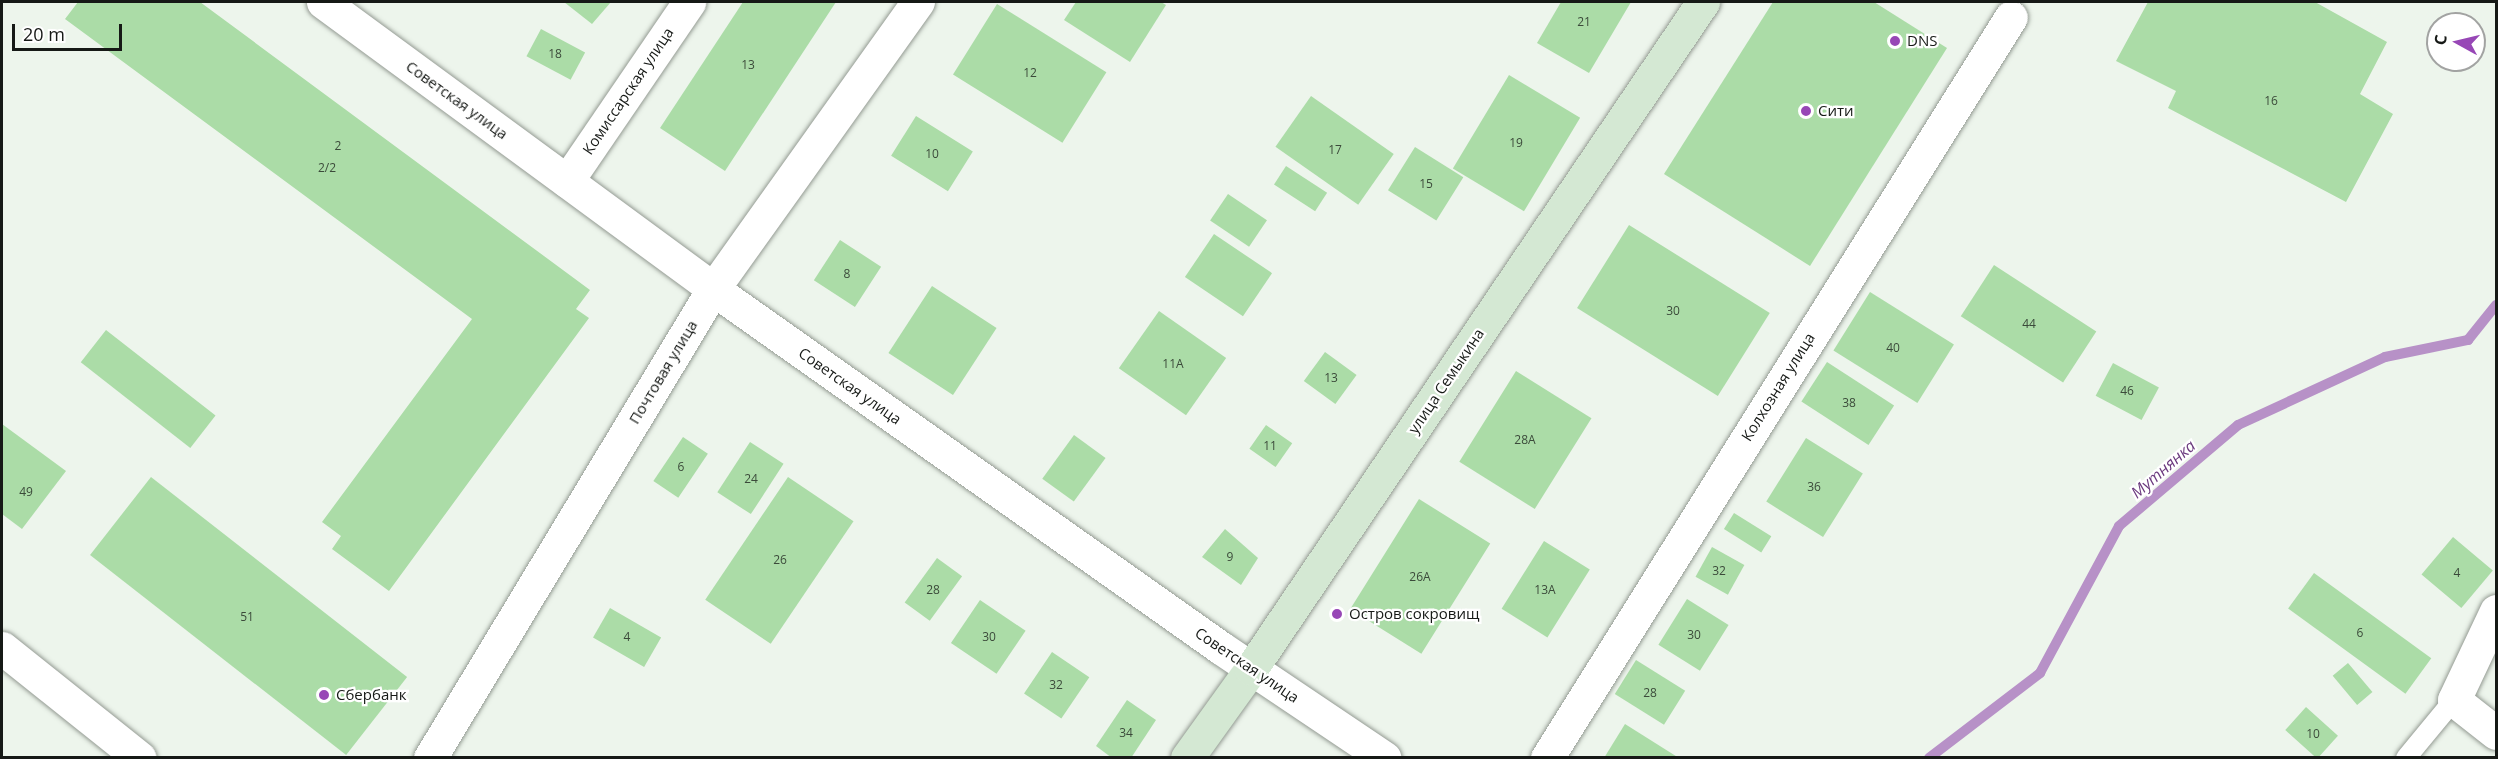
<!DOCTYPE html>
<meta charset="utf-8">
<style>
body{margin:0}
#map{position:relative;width:2498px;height:759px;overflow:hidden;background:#edf5ec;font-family:"Open Sans",sans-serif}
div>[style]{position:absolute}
.stream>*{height:10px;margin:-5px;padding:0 5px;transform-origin:5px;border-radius:5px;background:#b791c7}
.building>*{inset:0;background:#abdca7;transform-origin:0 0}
.roads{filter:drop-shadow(0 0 2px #949b93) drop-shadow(0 0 2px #949b93)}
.service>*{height:20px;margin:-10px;padding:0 10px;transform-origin:10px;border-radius:10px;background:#fff}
.minor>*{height:33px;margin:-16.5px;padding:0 16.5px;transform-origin:16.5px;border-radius:16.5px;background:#fff}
.tertiary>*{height:33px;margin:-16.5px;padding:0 16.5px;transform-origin:16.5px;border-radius:16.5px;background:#fff}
.secondary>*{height:33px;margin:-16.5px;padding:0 16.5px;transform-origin:16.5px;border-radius:16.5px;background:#d4e8d3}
.dots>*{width:16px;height:16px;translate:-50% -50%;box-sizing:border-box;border:3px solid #fff;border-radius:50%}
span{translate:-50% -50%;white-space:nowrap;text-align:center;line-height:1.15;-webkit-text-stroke:4.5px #fff;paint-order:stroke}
.number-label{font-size:12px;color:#3b4a3a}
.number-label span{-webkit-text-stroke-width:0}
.poi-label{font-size:15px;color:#161916}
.left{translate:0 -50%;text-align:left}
.street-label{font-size:15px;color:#161916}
.water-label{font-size:16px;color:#6b3a7e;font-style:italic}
.frame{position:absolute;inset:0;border:3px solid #161916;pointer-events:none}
.north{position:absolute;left:2426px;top:12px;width:60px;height:60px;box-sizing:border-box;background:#fff;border:2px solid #a2a3a2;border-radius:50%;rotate:278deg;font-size:16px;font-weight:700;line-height:24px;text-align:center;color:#161916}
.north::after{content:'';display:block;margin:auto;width:21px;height:27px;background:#9747b6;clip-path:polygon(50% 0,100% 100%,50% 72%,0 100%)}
.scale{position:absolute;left:12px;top:24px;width:110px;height:27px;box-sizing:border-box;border:3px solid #161916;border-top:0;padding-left:8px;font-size:18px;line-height:21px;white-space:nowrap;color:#161916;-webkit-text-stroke:4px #fff;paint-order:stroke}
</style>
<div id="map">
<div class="stream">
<i style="left:1929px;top:758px;width:140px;rotate:-37.4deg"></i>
<i style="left:2040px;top:673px;width:167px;rotate:-61.7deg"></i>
<i style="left:2119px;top:526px;width:156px;rotate:-40.3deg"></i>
<i style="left:2238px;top:425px;width:162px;rotate:-24.8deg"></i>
<i style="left:2385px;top:357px;width:85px;rotate:-11.6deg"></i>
<i style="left:2468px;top:340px;width:45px;rotate:-51.3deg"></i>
</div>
<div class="building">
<i style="clip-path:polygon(78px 2px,200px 2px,590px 290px,576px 309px,589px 318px,389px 591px,332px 549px,341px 536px,322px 522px,472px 319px,65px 19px)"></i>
<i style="clip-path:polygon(564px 2px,611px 2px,592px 24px)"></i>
<i style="clip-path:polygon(743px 2px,836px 2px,725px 171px,660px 128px)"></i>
<i style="clip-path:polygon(1076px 2px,1161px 2px,1166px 5px,1130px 62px,1064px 20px)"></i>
<i style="clip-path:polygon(1561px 2px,1631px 2px,1589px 73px,1537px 43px)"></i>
<i style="clip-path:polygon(1773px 2px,1874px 2px,1947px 48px,1810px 266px,1664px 174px)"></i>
<i style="clip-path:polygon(2148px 2px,2315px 2px,2387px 42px,2360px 94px,2393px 114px,2346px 202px,2168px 108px,2176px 91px,2116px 61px)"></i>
<i style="left:997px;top:4px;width:129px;height:83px;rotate:32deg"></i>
<i style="left:541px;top:29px;width:50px;height:31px;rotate:28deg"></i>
<i style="left:1509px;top:75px;width:83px;height:109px;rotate:31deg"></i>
<i style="left:1311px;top:96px;width:101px;height:62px;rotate:35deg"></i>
<i style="left:916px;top:116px;width:67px;height:47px;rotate:32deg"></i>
<i style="left:1415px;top:147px;width:57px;height:51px;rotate:32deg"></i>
<i style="left:1286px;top:166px;width:49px;height:22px;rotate:33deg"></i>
<i style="left:1228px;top:194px;width:47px;height:32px;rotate:34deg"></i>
<i style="left:1629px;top:225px;width:166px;height:98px;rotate:32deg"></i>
<i style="left:1214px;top:234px;width:70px;height:52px;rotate:34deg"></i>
<i style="left:840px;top:240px;width:49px;height:48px;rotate:33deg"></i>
<i style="left:1994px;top:265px;width:122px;height:61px;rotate:33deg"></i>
<i style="left:932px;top:286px;width:77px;height:80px;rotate:33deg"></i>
<i style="left:1870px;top:292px;width:99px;height:69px;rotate:32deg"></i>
<i style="left:1159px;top:311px;width:82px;height:70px;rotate:35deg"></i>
<i style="left:106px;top:330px;width:139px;height:41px;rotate:38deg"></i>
<i style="left:1325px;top:352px;width:39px;height:36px;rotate:36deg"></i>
<i style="left:1827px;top:362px;width:80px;height:47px;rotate:33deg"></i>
<i style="left:2113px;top:363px;width:52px;height:37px;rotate:28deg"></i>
<i style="left:1516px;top:371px;width:89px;height:107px;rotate:32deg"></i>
<i style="clip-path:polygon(2px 424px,66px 471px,22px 529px,2px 514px)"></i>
<i style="left:1266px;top:425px;width:32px;height:29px;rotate:35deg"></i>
<i style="left:1074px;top:435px;width:39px;height:54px;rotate:36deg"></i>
<i style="left:683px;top:437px;width:30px;height:53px;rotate:34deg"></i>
<i style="left:1806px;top:438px;width:67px;height:75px;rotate:32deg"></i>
<i style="left:750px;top:442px;width:40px;height:60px;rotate:33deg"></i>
<i style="left:151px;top:477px;width:325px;height:99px;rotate:38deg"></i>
<i style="left:788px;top:477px;width:79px;height:148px;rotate:34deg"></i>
<i style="left:1419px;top:499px;width:84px;height:130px;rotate:32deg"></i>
<i style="left:1734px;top:513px;width:44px;height:19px;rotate:32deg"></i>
<i style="clip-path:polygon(1225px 529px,1258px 558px,1241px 585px,1202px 557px)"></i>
<i style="left:2453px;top:537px;width:52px;height:49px;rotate:40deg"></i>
<i style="left:1544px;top:541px;width:54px;height:80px;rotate:32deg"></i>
<i style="left:1712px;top:547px;width:37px;height:34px;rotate:29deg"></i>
<i style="left:937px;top:558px;width:31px;height:55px;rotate:36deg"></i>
<i style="left:2314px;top:573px;width:145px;height:44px;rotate:36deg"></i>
<i style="left:1687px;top:599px;width:49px;height:54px;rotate:32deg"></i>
<i style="left:980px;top:600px;width:55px;height:52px;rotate:34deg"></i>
<i style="left:610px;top:608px;width:59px;height:34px;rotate:30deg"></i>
<i style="left:1052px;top:652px;width:45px;height:50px;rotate:34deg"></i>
<i style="left:1636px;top:660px;width:58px;height:40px;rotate:32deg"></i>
<i style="left:2348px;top:663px;width:38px;height:20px;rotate:50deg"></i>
<i style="clip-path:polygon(1127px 700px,1156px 720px,1131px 758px,1112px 758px,1096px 746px)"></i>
<i style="left:2306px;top:707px;width:43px;height:31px;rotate:42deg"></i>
<i style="clip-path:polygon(1625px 724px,1679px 758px,1604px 758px)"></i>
</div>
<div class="roads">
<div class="service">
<i style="left:2406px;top:758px;width:75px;rotate:-50.4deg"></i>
</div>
<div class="minor">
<i style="left:567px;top:181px;width:217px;rotate:-55.7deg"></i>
<i style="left:2496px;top:611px;width:98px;rotate:115.3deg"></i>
<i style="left:2454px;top:700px;width:53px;rotate:38.2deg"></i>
<i style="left:2px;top:648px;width:176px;rotate:38.6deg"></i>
<i style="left:430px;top:758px;width:548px;rotate:-58.89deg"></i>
<i style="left:713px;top:289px;width:353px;rotate:-54.5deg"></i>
<i style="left:1547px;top:758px;width:874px;rotate:-57.95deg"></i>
</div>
<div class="tertiary">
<i style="left:323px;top:2px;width:484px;rotate:36.3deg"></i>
<i style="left:713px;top:289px;width:622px;rotate:35.25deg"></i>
<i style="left:1221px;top:648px;width:197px;rotate:33.9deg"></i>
</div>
<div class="secondary">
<i style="left:1187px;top:758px;width:110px;rotate:-54.3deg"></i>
<i style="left:1251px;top:669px;width:806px;rotate:-55.88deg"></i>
</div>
</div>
<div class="dots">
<i style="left:1895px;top:41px;background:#9747b6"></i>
<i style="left:1806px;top:111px;background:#9747b6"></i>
<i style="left:1337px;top:614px;background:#9747b6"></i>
<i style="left:324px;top:695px;background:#9747b6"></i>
</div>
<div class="number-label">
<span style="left:1584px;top:22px">21</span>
<span style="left:555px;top:54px">18</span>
<span style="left:748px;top:65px">13</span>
<span style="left:1030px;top:73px">12</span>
<span style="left:2271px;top:101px">16</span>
<span style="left:1516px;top:143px">19</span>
<span style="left:338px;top:146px">2</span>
<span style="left:1335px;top:150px">17</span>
<span style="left:932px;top:154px">10</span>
<span style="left:327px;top:168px">2/2</span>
<span style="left:1426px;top:184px">15</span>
<span style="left:847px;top:274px">8</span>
<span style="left:1673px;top:311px">30</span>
<span style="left:2029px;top:324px">44</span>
<span style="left:1893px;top:348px">40</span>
<span style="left:1173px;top:364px">11А</span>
<span style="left:1331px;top:378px">13</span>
<span style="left:2127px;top:391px">46</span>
<span style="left:1849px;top:403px">38</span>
<span style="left:1525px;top:440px">28А</span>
<span style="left:1270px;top:446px">11</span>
<span style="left:681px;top:467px">6</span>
<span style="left:751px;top:479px">24</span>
<span style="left:1814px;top:487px">36</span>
<span style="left:26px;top:492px">49</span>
<span style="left:1230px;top:557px">9</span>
<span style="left:780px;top:560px">26</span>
<span style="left:1719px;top:571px">32</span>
<span style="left:2457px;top:573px">4</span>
<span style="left:1420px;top:577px">26А</span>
<span style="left:933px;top:590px">28</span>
<span style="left:1545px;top:590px">13А</span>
<span style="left:247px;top:617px">51</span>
<span style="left:2360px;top:633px">6</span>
<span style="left:1694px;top:635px">30</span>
<span style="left:627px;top:637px">4</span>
<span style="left:989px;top:637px">30</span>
<span style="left:1056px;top:685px">32</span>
<span style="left:1650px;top:693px">28</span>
<span style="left:1126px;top:733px">34</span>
<span style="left:2313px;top:734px">10</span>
</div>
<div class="poi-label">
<span class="left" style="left:1907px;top:41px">DNS</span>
<span class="left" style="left:1818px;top:111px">Сити</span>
<span class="left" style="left:1349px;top:614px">Остров сокровищ</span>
<span class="left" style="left:336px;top:695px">Сбербанк</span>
</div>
<div class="street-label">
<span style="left:628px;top:91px;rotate:-56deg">Комиссарская улица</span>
<span style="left:457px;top:100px;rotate:36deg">Советская улица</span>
<span style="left:663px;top:372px;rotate:-59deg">Почтовая улица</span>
<span style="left:1446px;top:381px;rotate:-56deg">улица Семыкина</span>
<span style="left:850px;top:386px;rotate:35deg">Советская улица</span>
<span style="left:1778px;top:387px;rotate:-58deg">Колхозная улица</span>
<span style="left:1247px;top:665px;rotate:34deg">Советская улица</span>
</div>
<div class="water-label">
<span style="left:2163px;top:469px;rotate:-41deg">Мутнянка</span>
</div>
<div class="frame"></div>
<div class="north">С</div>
<div class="scale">20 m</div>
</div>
